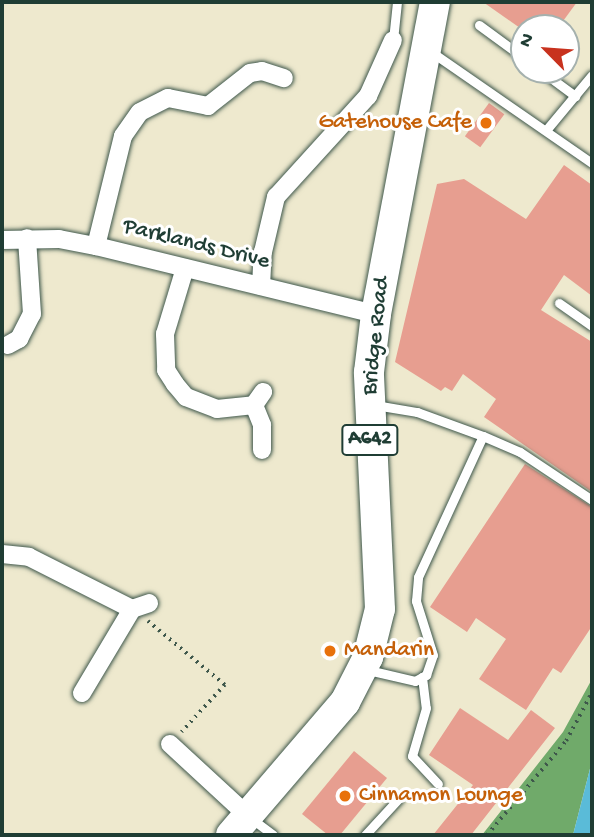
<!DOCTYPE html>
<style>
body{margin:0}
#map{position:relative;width:594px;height:837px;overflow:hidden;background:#eee9ce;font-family:"Gochi Hand",sans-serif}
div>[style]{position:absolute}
.forest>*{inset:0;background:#70aa6a}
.water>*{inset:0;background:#5abbd8}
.building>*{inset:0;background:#e79e90;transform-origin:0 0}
.path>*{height:3.5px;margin-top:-1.75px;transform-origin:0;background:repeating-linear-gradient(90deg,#3e574b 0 2px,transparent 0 7px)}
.roads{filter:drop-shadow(0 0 2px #3e574b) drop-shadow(0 0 2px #3e574b)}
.lane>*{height:9px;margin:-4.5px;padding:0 4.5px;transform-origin:4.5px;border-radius:4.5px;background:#fff}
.street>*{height:18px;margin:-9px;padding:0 9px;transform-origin:9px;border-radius:9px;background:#fff}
.highway>*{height:30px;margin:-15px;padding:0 15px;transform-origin:15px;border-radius:15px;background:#fff}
.dots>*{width:19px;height:19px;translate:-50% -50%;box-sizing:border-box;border:4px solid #fff;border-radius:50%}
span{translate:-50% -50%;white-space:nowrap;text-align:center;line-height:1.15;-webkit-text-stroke:6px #fff;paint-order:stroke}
.shield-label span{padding:2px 5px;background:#fff;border:2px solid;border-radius:5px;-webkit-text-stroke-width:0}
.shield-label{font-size:21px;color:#1f3d34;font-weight:700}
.food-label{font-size:23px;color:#c56008}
.right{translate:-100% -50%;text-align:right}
.left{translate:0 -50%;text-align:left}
.street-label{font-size:23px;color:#1f3d34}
.frame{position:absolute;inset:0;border:4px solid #1f3d34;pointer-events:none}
.north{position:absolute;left:510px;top:14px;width:70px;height:70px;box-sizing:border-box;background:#fff;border:2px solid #a5b1ae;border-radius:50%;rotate:295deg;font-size:19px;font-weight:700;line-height:28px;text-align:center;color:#1f3d34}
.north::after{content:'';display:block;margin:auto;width:24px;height:32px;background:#c8321e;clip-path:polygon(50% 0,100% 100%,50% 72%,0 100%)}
</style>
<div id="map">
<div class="forest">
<i style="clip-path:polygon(592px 679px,592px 761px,573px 835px,482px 835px,563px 732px)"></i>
</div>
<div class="water">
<i style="clip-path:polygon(592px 761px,592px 835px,573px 835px)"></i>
</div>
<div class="building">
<i style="clip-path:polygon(483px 2px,577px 2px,558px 28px,520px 28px)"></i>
<i style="left:489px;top:103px;width:19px;height:41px;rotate:36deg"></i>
<i style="clip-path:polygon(564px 165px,592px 185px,592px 296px,564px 275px,541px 310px,592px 342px,592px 492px,484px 417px,496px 399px,463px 374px,452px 391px,445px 387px,441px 391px,395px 362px,437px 184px,464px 179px,526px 219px)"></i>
<i style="clip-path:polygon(525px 464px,592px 507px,592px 626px,561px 673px,553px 668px,526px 710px,479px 679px,506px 639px,476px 618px,467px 632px,430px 607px)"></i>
<i style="clip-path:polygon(460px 708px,508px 740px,531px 710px,555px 728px,471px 835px,433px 835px,473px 785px,429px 755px)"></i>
<i style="clip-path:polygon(354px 751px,387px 778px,340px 835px,328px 835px,302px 814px)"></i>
</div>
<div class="path">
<i style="left:148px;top:621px;width:100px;rotate:39.7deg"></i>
<i style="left:225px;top:685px;width:64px;rotate:132.5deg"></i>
<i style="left:487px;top:835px;width:123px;rotate:-50deg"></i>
<i style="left:566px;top:741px;width:55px;rotate:-62deg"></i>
</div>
<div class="roads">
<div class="lane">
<i style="left:479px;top:25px;width:56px;rotate:36.3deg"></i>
<i style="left:393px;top:40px;width:38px;rotate:-84deg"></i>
<i style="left:430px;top:51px;width:197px;rotate:34.7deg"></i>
<i style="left:540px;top:70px;width:44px;rotate:36.6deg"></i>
<i style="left:547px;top:129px;width:70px;rotate:-50.2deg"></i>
<i style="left:559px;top:303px;width:40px;rotate:34.9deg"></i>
<i style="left:375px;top:405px;width:43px;rotate:9.5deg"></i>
<i style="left:417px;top:412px;width:70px;rotate:20deg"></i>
<i style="left:483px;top:436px;width:40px;rotate:23.4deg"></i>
<i style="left:520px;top:452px;width:87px;rotate:33.7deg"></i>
<i style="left:368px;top:670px;width:48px;rotate:13.2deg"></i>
<i style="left:415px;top:681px;width:13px;rotate:-29deg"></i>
<i style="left:426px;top:675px;width:21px;rotate:-71deg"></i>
<i style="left:433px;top:655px;width:57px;rotate:-107.5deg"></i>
<i style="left:416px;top:601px;width:24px;rotate:-85deg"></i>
<i style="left:418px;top:577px;width:155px;rotate:-65.3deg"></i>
<i style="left:422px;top:677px;width:31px;rotate:83deg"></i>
<i style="left:426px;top:708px;width:50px;rotate:106.3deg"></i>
<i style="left:412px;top:756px;width:38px;rotate:47deg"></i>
<i style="left:252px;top:819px;width:26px;rotate:37deg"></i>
<i style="left:365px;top:835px;width:50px;rotate:-47.4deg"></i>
</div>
<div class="street">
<i style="left:2px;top:240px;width:57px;rotate:-1deg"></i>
<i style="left:59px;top:239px;width:38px;rotate:11deg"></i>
<i style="left:96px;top:246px;width:288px;rotate:13.7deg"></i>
<i style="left:96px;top:246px;width:113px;rotate:-76.2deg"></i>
<i style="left:123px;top:136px;width:29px;rotate:-55deg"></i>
<i style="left:140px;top:112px;width:31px;rotate:-27deg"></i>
<i style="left:168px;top:98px;width:41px;rotate:11.3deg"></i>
<i style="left:208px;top:106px;width:53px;rotate:-38.2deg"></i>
<i style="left:250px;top:73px;width:12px;rotate:-9deg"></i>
<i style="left:262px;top:71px;width:23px;rotate:18deg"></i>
<i style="left:185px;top:268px;width:69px;rotate:106.9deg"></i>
<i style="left:165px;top:334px;width:36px;rotate:88deg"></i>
<i style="left:166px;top:370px;width:17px;rotate:57deg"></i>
<i style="left:175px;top:384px;width:17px;rotate:50deg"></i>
<i style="left:186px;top:397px;width:33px;rotate:21deg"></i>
<i style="left:217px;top:409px;width:37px;rotate:-6deg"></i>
<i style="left:254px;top:405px;width:16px;rotate:-55deg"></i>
<i style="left:261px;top:286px;width:34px;rotate:-87deg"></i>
<i style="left:263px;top:252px;width:57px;rotate:-76.7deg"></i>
<i style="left:276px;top:197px;width:137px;rotate:-47.7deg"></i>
<i style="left:368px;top:96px;width:61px;rotate:-65.9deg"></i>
<i style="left:8px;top:345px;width:13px;rotate:-29deg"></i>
<i style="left:19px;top:339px;width:28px;rotate:-63deg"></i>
<i style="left:32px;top:314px;width:76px;rotate:-93.8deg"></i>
<i style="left:254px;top:405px;width:22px;rotate:68deg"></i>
<i style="left:262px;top:425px;width:25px;rotate:90deg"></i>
<i style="left:2px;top:554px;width:27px;rotate:6deg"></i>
<i style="left:29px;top:557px;width:115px;rotate:26.8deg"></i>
<i style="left:82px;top:693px;width:98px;rotate:-59.2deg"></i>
<i style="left:132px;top:609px;width:18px;rotate:-19deg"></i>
<i style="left:170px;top:744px;width:106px;rotate:42.7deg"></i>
</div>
<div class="highway">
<i style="left:231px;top:835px;width:175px;rotate:-49.4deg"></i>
<i style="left:345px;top:702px;width:51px;rotate:-62.9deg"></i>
<i style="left:368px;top:657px;width:49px;rotate:-76deg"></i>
<i style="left:380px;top:609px;width:237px;rotate:-92.7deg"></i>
<i style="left:369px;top:372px;width:58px;rotate:-83.1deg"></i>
<i style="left:376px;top:314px;width:318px;rotate:-79.3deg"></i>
</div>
</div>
<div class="dots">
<i style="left:486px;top:123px;background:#e8710a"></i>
<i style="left:330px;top:651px;background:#e8710a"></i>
<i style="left:345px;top:796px;background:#e8710a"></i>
</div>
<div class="shield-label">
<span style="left:370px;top:440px">A642</span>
</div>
<div class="food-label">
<span class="right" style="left:472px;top:123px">Gatehouse Cafe</span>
<span class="left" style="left:344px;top:651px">Mandarin</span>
<span class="left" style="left:359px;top:796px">Cinnamon Lounge</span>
</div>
<div class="street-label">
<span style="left:196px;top:245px;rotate:14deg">Parklands Drive</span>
<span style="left:377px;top:336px;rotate:-84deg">Bridge Road</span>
</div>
<div class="frame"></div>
<div class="north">N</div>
</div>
